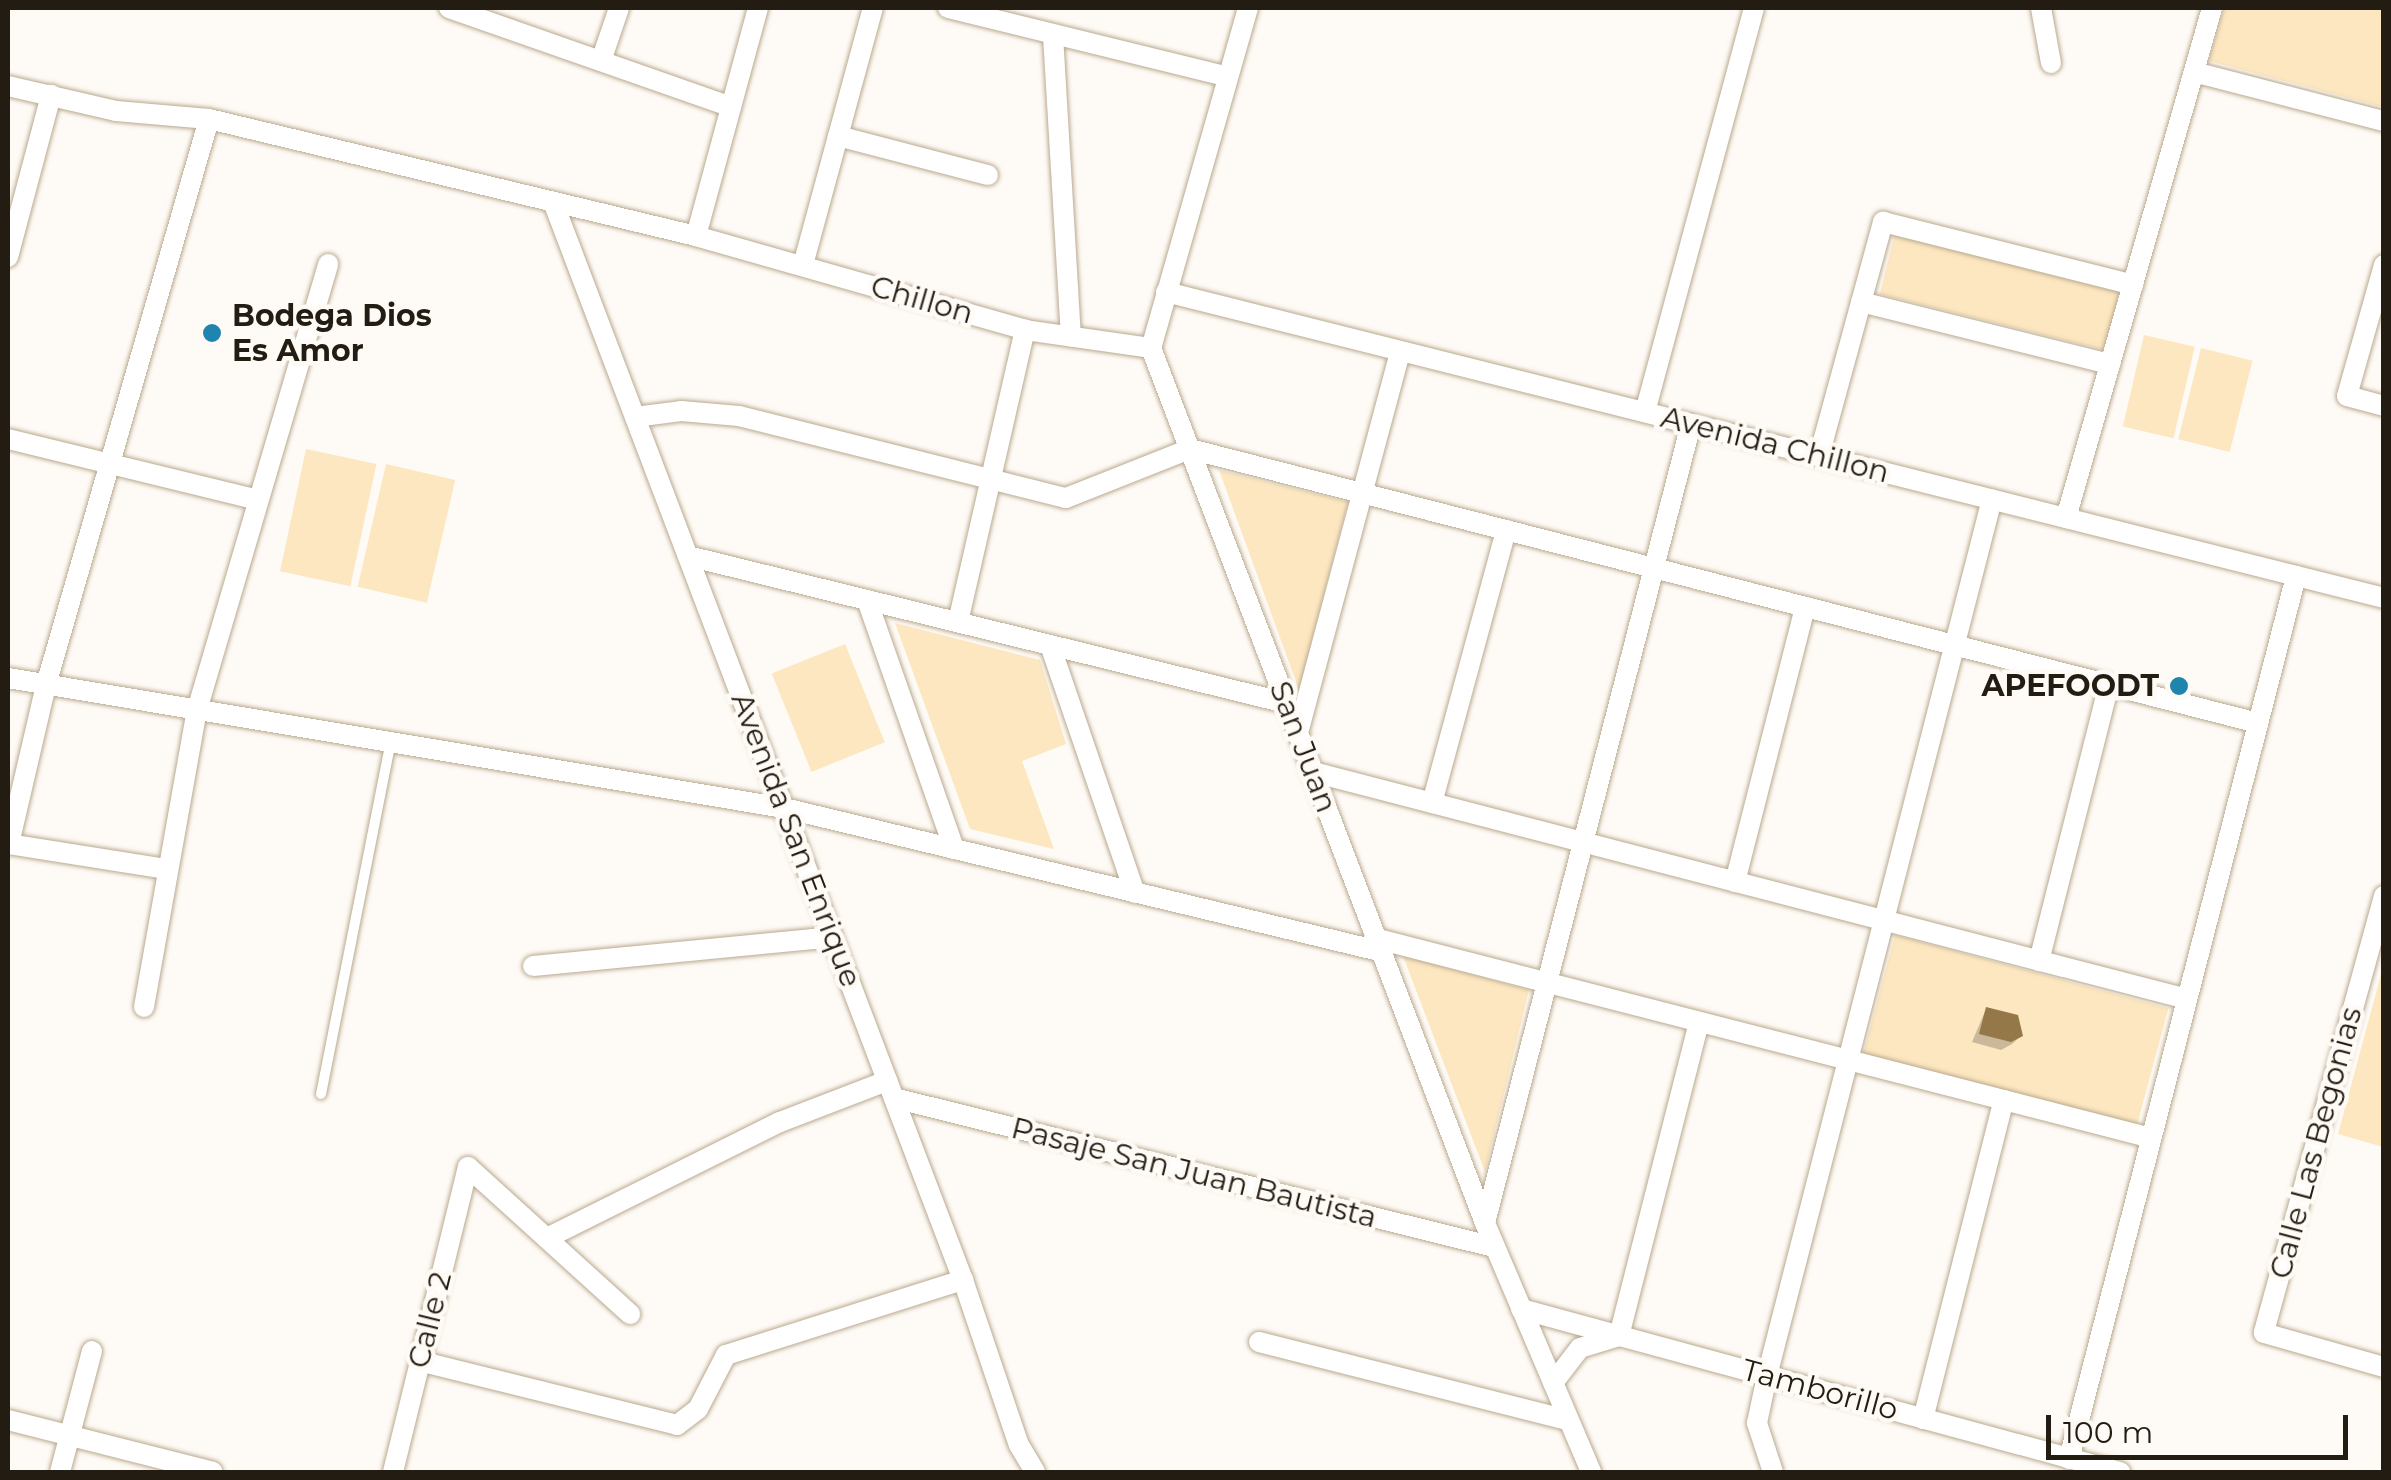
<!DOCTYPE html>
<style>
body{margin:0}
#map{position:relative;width:2391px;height:1480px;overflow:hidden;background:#fefaf5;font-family:Montserrat,sans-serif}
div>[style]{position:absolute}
.green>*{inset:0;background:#fde7c1;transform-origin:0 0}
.shadow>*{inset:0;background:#0003}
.building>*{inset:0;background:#947847}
.roads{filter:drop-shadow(0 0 2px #b9a98e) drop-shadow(0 0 2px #b9a98e)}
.lane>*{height:10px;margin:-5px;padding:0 5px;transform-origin:5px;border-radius:5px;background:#fff}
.street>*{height:20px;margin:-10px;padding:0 10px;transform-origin:10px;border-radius:10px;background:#fff}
.dots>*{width:28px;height:28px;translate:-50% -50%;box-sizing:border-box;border:5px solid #fefaf5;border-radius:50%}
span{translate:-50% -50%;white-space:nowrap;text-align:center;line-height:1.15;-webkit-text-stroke:9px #fefaf5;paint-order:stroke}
.street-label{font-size:30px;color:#221c12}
.poi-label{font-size:30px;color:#221c12;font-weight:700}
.left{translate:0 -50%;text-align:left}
.right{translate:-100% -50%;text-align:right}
.frame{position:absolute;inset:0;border:10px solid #221c12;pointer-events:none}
.scale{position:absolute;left:2046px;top:1415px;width:302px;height:45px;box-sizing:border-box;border:5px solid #221c12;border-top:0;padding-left:12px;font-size:30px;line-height:35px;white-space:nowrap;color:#221c12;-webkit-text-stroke:8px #fefaf5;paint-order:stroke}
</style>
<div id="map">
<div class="green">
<i style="clip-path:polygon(2224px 8px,2383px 8px,2383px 107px,2209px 61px)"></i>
<i style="left:1895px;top:233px;width:232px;height:63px;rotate:14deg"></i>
<i style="left:2144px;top:335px;width:52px;height:94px;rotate:13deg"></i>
<i style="left:2201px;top:348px;width:53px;height:94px;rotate:14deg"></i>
<i style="left:306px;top:449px;width:72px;height:125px;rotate:12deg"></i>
<i style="left:386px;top:464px;width:71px;height:126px;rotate:13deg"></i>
<i style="clip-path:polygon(1219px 470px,1348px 502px,1299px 690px)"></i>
<i style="clip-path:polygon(895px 623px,1040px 660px,1066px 744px,1022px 761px,1054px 849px,970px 829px)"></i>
<i style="left:845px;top:644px;width:106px;height:79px;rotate:68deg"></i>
<i style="left:1895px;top:935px;width:283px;height:123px;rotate:15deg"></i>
<i style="clip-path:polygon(1403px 956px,1529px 990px,1485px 1172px)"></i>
<i style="clip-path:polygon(2383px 967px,2383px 1147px,2338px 1134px)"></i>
</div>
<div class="shadow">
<i style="clip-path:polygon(1986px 1009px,2021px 1036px,2012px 1044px,2001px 1050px,1972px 1042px)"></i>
</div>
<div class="building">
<i style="clip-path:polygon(1986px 1007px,2018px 1015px,2023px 1036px,2011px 1042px,1979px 1034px)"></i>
</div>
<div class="roads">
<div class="lane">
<i style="left:321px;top:1094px;width:359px;rotate:-78.8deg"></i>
</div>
<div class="street">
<i style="left:449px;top:8px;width:299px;rotate:19.3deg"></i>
<i style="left:948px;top:8px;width:285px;rotate:13.8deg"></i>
<i style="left:1248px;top:8px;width:354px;rotate:105.9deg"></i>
<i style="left:1151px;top:348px;width:937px;rotate:69.11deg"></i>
<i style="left:1485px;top:1223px;width:271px;rotate:66.9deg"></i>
<i style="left:2041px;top:8px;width:56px;rotate:79.7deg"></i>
<i style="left:1053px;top:35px;width:302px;rotate:86.6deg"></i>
<i style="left:601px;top:61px;width:56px;rotate:-71.2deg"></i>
<i style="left:2194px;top:72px;width:196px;rotate:14.5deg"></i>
<i style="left:8px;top:86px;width:111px;rotate:13deg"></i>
<i style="left:116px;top:111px;width:93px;rotate:4.9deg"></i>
<i style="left:209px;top:119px;width:501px;rotate:13.51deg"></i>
<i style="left:696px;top:236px;width:342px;rotate:15.9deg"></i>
<i style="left:1025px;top:330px;width:127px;rotate:8.1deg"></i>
<i style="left:838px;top:136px;width:155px;rotate:14.6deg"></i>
<i style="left:555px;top:207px;width:1148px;rotate:69.18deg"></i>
<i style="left:963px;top:1280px;width:174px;rotate:71.3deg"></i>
<i style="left:1019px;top:1445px;width:31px;rotate:59deg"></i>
<i style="left:696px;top:236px;width:236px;rotate:-74.8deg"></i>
<i style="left:8px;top:257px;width:168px;rotate:-75.1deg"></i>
<i style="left:803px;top:265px;width:266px;rotate:-74.8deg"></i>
<i style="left:2384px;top:265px;width:136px;rotate:105.8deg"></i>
<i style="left:2347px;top:396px;width:38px;rotate:15deg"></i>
<i style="left:1166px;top:292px;width:1256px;rotate:14.1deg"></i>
<i style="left:1861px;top:302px;width:257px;rotate:14deg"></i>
<i style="left:1645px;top:412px;width:418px;rotate:-74.9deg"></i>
<i style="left:635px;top:417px;width:46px;rotate:-7.4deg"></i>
<i style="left:681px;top:411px;width:58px;rotate:4.9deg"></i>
<i style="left:739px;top:416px;width:337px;rotate:14.1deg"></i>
<i style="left:1066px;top:498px;width:133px;rotate:-21.6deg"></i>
<i style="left:1190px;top:449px;width:1103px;rotate:14.39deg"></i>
<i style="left:8px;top:439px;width:253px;rotate:13.7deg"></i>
<i style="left:1819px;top:456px;width:243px;rotate:-74.7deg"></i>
<i style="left:1883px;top:222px;width:258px;rotate:14.1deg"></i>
<i style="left:2066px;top:518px;width:530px;rotate:-74.02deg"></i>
<i style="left:688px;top:556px;width:616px;rotate:13.81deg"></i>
<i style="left:867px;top:600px;width:264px;rotate:70.7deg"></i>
<i style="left:958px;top:622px;width:300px;rotate:-77.1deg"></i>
<i style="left:1050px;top:645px;width:262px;rotate:71.1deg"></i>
<i style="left:8px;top:678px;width:787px;rotate:9.51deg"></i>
<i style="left:784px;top:808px;width:612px;rotate:13.51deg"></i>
<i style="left:1298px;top:733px;width:395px;rotate:-75deg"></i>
<i style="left:1313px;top:772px;width:903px;rotate:14.56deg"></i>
<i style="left:1432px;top:803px;width:283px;rotate:-74.8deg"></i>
<i style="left:8px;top:844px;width:159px;rotate:9deg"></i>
<i style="left:9px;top:844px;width:163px;rotate:-76.9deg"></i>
<i style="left:46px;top:685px;width:589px;rotate:-73.93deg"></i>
<i style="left:1735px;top:882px;width:284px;rotate:-75.7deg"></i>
<i style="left:2384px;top:896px;width:453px;rotate:105.4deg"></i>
<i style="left:2264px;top:1333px;width:125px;rotate:15.8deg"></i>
<i style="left:1374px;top:938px;width:802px;rotate:14.43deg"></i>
<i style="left:2039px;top:961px;width:285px;rotate:-75.8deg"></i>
<i style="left:533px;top:966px;width:300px;rotate:-5.5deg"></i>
<i style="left:144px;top:1007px;width:302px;rotate:-79.9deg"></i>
<i style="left:197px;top:710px;width:465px;rotate:-73.6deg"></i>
<i style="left:894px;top:1098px;width:618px;rotate:13.95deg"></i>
<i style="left:1485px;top:1223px;width:825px;rotate:-75.54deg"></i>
<i style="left:547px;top:1238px;width:260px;rotate:-26.5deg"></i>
<i style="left:780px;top:1122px;width:115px;rotate:-21deg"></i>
<i style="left:1521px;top:1309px;width:621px;rotate:15.22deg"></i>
<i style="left:1259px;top:1342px;width:319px;rotate:14.2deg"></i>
<i style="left:419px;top:1361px;width:266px;rotate:13.9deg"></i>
<i style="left:677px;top:1425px;width:26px;rotate:-37deg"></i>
<i style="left:698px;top:1409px;width:61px;rotate:-62.6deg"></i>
<i style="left:726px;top:1355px;width:249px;rotate:-17.6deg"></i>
<i style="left:1553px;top:1383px;width:44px;rotate:-52.4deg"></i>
<i style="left:1580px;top:1348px;width:41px;rotate:-17.1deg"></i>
<i style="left:1619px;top:1336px;width:324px;rotate:-75.7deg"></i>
<i style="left:1923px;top:1419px;width:329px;rotate:-75.8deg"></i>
<i style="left:8px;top:1420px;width:211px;rotate:14.2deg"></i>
<i style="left:2069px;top:1459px;width:912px;rotate:-75.58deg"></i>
<i style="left:60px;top:1472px;width:125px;rotate:-75.2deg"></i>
<i style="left:393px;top:1472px;width:314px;rotate:-76.2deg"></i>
<i style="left:468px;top:1167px;width:219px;rotate:42.2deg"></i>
<i style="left:1773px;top:1472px;width:52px;rotate:-108.1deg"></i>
<i style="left:1757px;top:1423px;width:48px;rotate:-78deg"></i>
<i style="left:1767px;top:1376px;width:905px;rotate:-75.61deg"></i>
</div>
</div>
<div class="dots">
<i style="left:212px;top:333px;background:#1f85ae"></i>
<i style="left:2179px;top:686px;background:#1f85ae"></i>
</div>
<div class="street-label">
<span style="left:922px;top:300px;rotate:16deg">Chillon</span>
<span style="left:1775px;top:445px;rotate:14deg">Avenida Chillon</span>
<span style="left:1303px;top:747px;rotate:69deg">San Juan</span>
<span style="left:796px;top:840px;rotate:69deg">Avenida San Enrique</span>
<span style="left:2316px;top:1143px;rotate:-75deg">Calle Las Begonias</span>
<span style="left:1194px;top:1173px;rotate:14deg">Pasaje San Juan Bautista</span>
<span style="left:430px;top:1320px;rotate:-76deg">Calle 2</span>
<span style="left:1820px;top:1390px;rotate:15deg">Tamborillo</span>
</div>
<div class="poi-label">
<span class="left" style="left:232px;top:333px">Bodega Dios<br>Es Amor</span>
<span class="right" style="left:2159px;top:686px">APEFOODT</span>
</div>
<div class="frame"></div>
<div class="scale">100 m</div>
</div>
